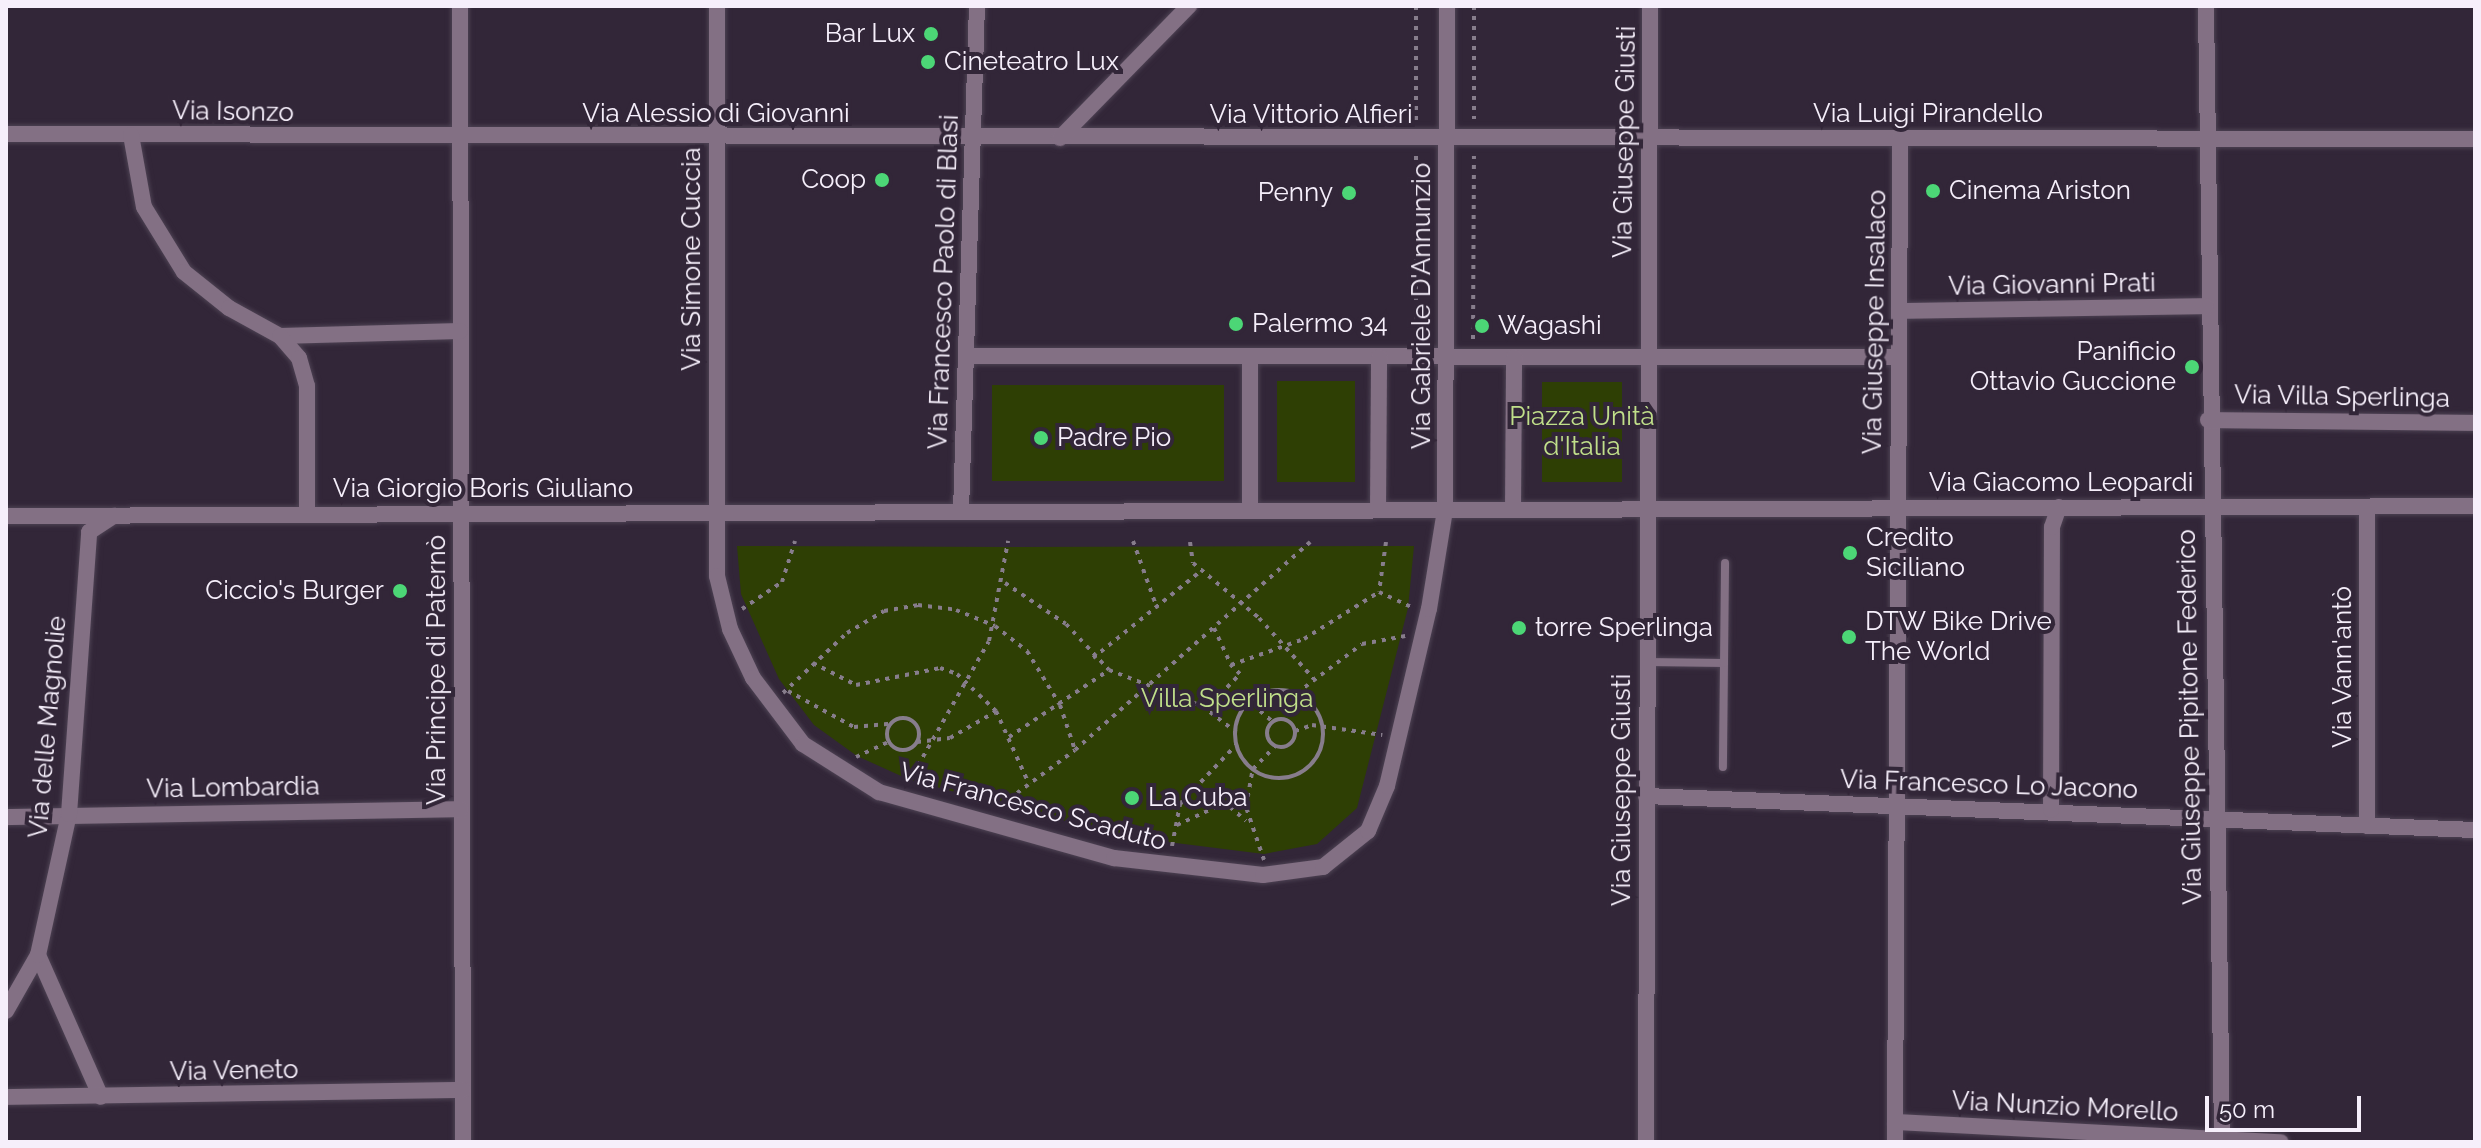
<!DOCTYPE html>
<meta charset="utf-8">
<style>
body{margin:0}
#map{position:relative;width:2481px;height:1148px;overflow:hidden;background:#322638;font-family:Raleway,sans-serif}
div>[style]{position:absolute}
.green>*{inset:0;background:#2e3f04;transform-origin:0 0}
.path>*{height:4px;margin-top:-2px;transform-origin:0;background:repeating-linear-gradient(90deg,#877d8c 0 4px,transparent 0 10px)}
.path>.ring{margin:-2px;padding:0;box-sizing:content-box;background:none;border:4px solid #877d8c;border-radius:50%}
.roads{filter:drop-shadow(0 0 2px #4d4253) drop-shadow(0 0 2px #4d4253)}
.service>*{height:8px;margin:-4px;padding:0 4px;transform-origin:4px;border-radius:4px;background:#837084}
.minor>*{height:16px;margin:-8px;padding:0 8px;transform-origin:8px;border-radius:8px;background:#837084}
.tertiary>*{height:16px;margin:-8px;padding:0 8px;transform-origin:8px;border-radius:8px;background:#837084}
.dots>*{width:22px;height:22px;translate:-50% -50%;box-sizing:border-box;border:4px solid #322638;border-radius:50%}
span{translate:-50% -50%;white-space:nowrap;text-align:center;line-height:1.15;-webkit-text-stroke:8px #322638;paint-order:stroke}
.poi-label{font-size:26px;color:#f6effb}
.right{translate:-100% -50%;text-align:right}
.left{translate:0 -50%;text-align:left}
.street-label{font-size:26px;color:#f6effb}
.park-label{font-size:26px;color:#c0df8a}
.frame{position:absolute;inset:0;border:8px solid #f6effb;pointer-events:none}
.scale{position:absolute;left:2205px;top:1096px;width:156px;height:36px;box-sizing:border-box;border:4px solid #f6effb;border-top:0;padding-left:10px;font-size:24px;line-height:28px;white-space:nowrap;color:#f6effb;-webkit-text-stroke:6px #322638;paint-order:stroke}
</style>
<div id="map">
<div class="green">
<i style="left:1355px;top:381px;width:101px;height:78px;rotate:90deg"></i>
<i style="left:1542px;top:382px;width:80px;height:100px"></i>
<i style="left:992px;top:385px;width:232px;height:96px"></i>
<i style="clip-path:polygon(737px 546px,1008px 547px,1414px 546px,1408px 608px,1357px 808px,1317px 844px,1264px 854px,1120px 836px,910px 780px,857px 756px,814px 725px,779px 679px,741px 594px)"></i>
</div>
<div class="path">
<i style="left:1474px;top:6px;width:113px;rotate:90deg"></i>
<i style="left:1416px;top:120px;width:114px;rotate:-90deg"></i>
<i style="left:1473px;top:339px;width:183px;rotate:-89.7deg"></i>
<i style="left:1416px;top:340px;width:188px;rotate:-90deg"></i>
<i style="left:1133px;top:541px;width:71px;rotate:70.3deg"></i>
<i style="left:1190px;top:542px;width:21px;rotate:82deg"></i>
<i style="left:1193px;top:563px;width:86px;rotate:39.8deg"></i>
<i style="left:1259px;top:618px;width:82px;rotate:48deg"></i>
<i style="left:1386px;top:542px;width:50px;rotate:98deg"></i>
<i style="left:1379px;top:592px;width:38px;rotate:25deg"></i>
<i style="left:1005px;top:583px;width:73px;rotate:33.9deg"></i>
<i style="left:1066px;top:624px;width:63px;rotate:46.9deg"></i>
<i style="left:1109px;top:670px;width:100px;rotate:21.2deg"></i>
<i style="left:1202px;top:706px;width:43px;rotate:37.4deg"></i>
<i style="left:742px;top:609px;width:48px;rotate:-34deg"></i>
<i style="left:782px;top:582px;width:43px;rotate:-72.4deg"></i>
<i style="left:1214px;top:628px;width:41px;rotate:65.3deg"></i>
<i style="left:1231px;top:665px;width:77px;rotate:-19.6deg"></i>
<i style="left:1304px;top:639px;width:89px;rotate:-32.1deg"></i>
<i style="left:1093px;top:658px;width:140px;rotate:-38.9deg"></i>
<i style="left:813px;top:663px;width:48px;rotate:27.1deg"></i>
<i style="left:856px;top:685px;width:86px;rotate:-11.4deg"></i>
<i style="left:940px;top:668px;width:18px;rotate:19deg"></i>
<i style="left:957px;top:674px;width:54px;rotate:43.5deg"></i>
<i style="left:996px;top:711px;width:80px;rotate:65.7deg"></i>
<i class="ring" style="left:1235px;top:690px;width:84px;height:84px"></i>
<i style="left:788px;top:691px;width:75px;rotate:28.6deg"></i>
<i style="left:854px;top:727px;width:36px;rotate:-5deg"></i>
<i style="left:783px;top:693px;width:88px;rotate:-43.2deg"></i>
<i style="left:847px;top:633px;width:43px;rotate:-30.7deg"></i>
<i style="left:884px;top:611px;width:35px;rotate:-10deg"></i>
<i style="left:918px;top:605px;width:38px;rotate:7deg"></i>
<i style="left:956px;top:610px;width:42px;rotate:22.3deg"></i>
<i style="left:995px;top:626px;width:41px;rotate:38deg"></i>
<i style="left:1027px;top:651px;width:63px;rotate:58.6deg"></i>
<i style="left:1060px;top:705px;width:47px;rotate:71.6deg"></i>
<i style="left:1297px;top:693px;width:81px;rotate:-37deg"></i>
<i style="left:1362px;top:644px;width:44px;rotate:-10.5deg"></i>
<i style="left:1257px;top:696px;width:15px;rotate:79deg"></i>
<i style="left:1260px;top:711px;width:17px;rotate:40deg"></i>
<i style="left:1206px;top:709px;width:49px;rotate:-45.8deg"></i>
<i style="left:1240px;top:674px;width:13px;rotate:-135deg"></i>
<i class="ring" style="left:887px;top:718px;width:28px;height:28px"></i>
<i class="ring" style="left:1267px;top:719px;width:24px;height:24px"></i>
<i style="left:1295px;top:731px;width:18px;rotate:-19deg"></i>
<i style="left:1312px;top:725px;width:71px;rotate:8.1deg"></i>
<i style="left:1009px;top:737px;width:120px;rotate:-33.8deg"></i>
<i style="left:917px;top:742px;width:33px;rotate:-7deg"></i>
<i style="left:950px;top:738px;width:52px;rotate:-30deg"></i>
<i style="left:856px;top:757px;width:35px;rotate:-25deg"></i>
<i style="left:908px;top:783px;width:163px;rotate:-60.3deg"></i>
<i style="left:989px;top:641px;width:102px;rotate:-79.2deg"></i>
<i style="left:1001px;top:805px;width:92px;rotate:-36.6deg"></i>
<i style="left:1075px;top:750px;width:314px;rotate:-41.5deg"></i>
<i style="left:1177px;top:825px;width:43px;rotate:-24.8deg"></i>
<i style="left:1216px;top:807px;width:14px"></i>
<i style="left:1230px;top:807px;width:21px;rotate:41deg"></i>
<i style="left:1172px;top:846px;width:43px;rotate:-79.2deg"></i>
<i style="left:1180px;top:804px;width:83px;rotate:-46.5deg"></i>
<i style="left:1264px;top:860px;width:56px;rotate:-108.8deg"></i>
<i style="left:1246px;top:807px;width:39px;rotate:-80deg"></i>
<i style="left:1253px;top:769px;width:32px;rotate:-46deg"></i>
</div>
<div class="roads">
<div class="service">
<i style="left:1647px;top:662px;width:77px;rotate:0.7deg"></i>
<i style="left:1724px;top:663px;width:104px;rotate:90.6deg"></i>
<i style="left:1724px;top:663px;width:100px;rotate:-89.4deg"></i>
</div>
<div class="minor">
<i style="left:460px;top:6px;width:1136px;rotate:89.85deg"></i>
<i style="left:717px;top:6px;width:570px;rotate:90deg"></i>
<i style="left:717px;top:576px;width:55px;rotate:76.2deg"></i>
<i style="left:730px;top:629px;width:54px;rotate:64.9deg"></i>
<i style="left:753px;top:678px;width:83px;rotate:52.9deg"></i>
<i style="left:803px;top:744px;width:90px;rotate:32.3deg"></i>
<i style="left:879px;top:792px;width:244px;rotate:15.7deg"></i>
<i style="left:1114px;top:858px;width:150px;rotate:6.5deg"></i>
<i style="left:1263px;top:875px;width:61px;rotate:-7.6deg"></i>
<i style="left:1323px;top:867px;width:58px;rotate:-38.7deg"></i>
<i style="left:1368px;top:831px;width:49px;rotate:-67.1deg"></i>
<i style="left:1387px;top:786px;width:182px;rotate:-76.7deg"></i>
<i style="left:1429px;top:609px;width:100px;rotate:-80.8deg"></i>
<i style="left:1445px;top:510px;width:504px;rotate:-89.77deg"></i>
<i style="left:2206px;top:6px;width:1133px;rotate:89.19deg"></i>
<i style="left:6px;top:134px;width:2469px;rotate:0.12deg"></i>
<i style="left:131px;top:135px;width:73px;rotate:79.8deg"></i>
<i style="left:144px;top:207px;width:76px;rotate:58.4deg"></i>
<i style="left:184px;top:272px;width:58px;rotate:38.7deg"></i>
<i style="left:229px;top:308px;width:58px;rotate:28.8deg"></i>
<i style="left:280px;top:336px;width:180px;rotate:-1.6deg"></i>
<i style="left:1060px;top:138px;width:185px;rotate:-45.7deg"></i>
<i style="left:1899px;top:311px;width:307px;rotate:-0.9deg"></i>
<i style="left:280px;top:336px;width:29px;rotate:49deg"></i>
<i style="left:299px;top:358px;width:29px;rotate:74deg"></i>
<i style="left:307px;top:386px;width:129px;rotate:90deg"></i>
<i style="left:966px;top:356px;width:933px;rotate:0.06deg"></i>
<i style="left:1250px;top:358px;width:152px;rotate:90deg"></i>
<i style="left:2208px;top:420px;width:267px;rotate:0.6deg"></i>
<i style="left:2367px;top:507px;width:319px;rotate:90deg"></i>
<i style="left:1378px;top:510px;width:153px;rotate:-89.6deg"></i>
<i style="left:1513px;top:510px;width:153px;rotate:-89.6deg"></i>
<i style="left:961px;top:511px;width:505px;rotate:-88.19deg"></i>
<i style="left:1646px;top:796px;width:830px;rotate:2.35deg"></i>
<i style="left:2051px;top:810px;width:283px;rotate:-89.8deg"></i>
<i style="left:2052px;top:527px;width:21px;rotate:-71deg"></i>
<i style="left:6px;top:817px;width:455px;rotate:-1deg"></i>
<i style="left:38px;top:955px;width:155px;rotate:66.1deg"></i>
<i style="left:6px;top:1011px;width:64px;rotate:-60.3deg"></i>
<i style="left:38px;top:955px;width:144px;rotate:-77.6deg"></i>
<i style="left:69px;top:814px;width:283px;rotate:-85.9deg"></i>
<i style="left:89px;top:532px;width:30px;rotate:-33deg"></i>
<i style="left:6px;top:1097px;width:457px;rotate:-0.9deg"></i>
<i style="left:1895px;top:1122px;width:386px;rotate:3deg"></i>
<i style="left:1646px;top:1142px;width:1136px;rotate:-89.8deg"></i>
<i style="left:1895px;top:1142px;width:1004px;rotate:-89.71deg"></i>
</div>
<div class="tertiary">
<i style="left:6px;top:516px;width:2469px;rotate:-0.23deg"></i>
</div>
</div>
<div class="dots">
<i style="left:931px;top:34px;background:#4cd676"></i>
<i style="left:928px;top:62px;background:#4cd676"></i>
<i style="left:882px;top:180px;background:#4cd676"></i>
<i style="left:1933px;top:191px;background:#4cd676"></i>
<i style="left:1349px;top:193px;background:#4cd676"></i>
<i style="left:1236px;top:324px;background:#4cd676"></i>
<i style="left:1482px;top:326px;background:#4cd676"></i>
<i style="left:2192px;top:367px;background:#4cd676"></i>
<i style="left:1041px;top:438px;background:#4cd676"></i>
<i style="left:1850px;top:553px;background:#4cd676"></i>
<i style="left:400px;top:591px;background:#4cd676"></i>
<i style="left:1519px;top:628px;background:#4cd676"></i>
<i style="left:1849px;top:637px;background:#4cd676"></i>
<i style="left:1132px;top:798px;background:#4cd676"></i>
</div>
<div class="poi-label">
<span class="right" style="left:915px;top:34px">Bar Lux</span>
<span class="left" style="left:944px;top:62px">Cineteatro Lux</span>
<span class="right" style="left:866px;top:180px">Coop</span>
<span class="left" style="left:1949px;top:191px">Cinema Ariston</span>
<span class="right" style="left:1333px;top:193px">Penny</span>
<span class="left" style="left:1252px;top:324px">Palermo 34</span>
<span class="left" style="left:1498px;top:326px">Wagashi</span>
<span class="right" style="left:2176px;top:367px">Panificio<br>Ottavio Guccione</span>
<span class="left" style="left:1057px;top:438px">Padre Pio</span>
<span class="left" style="left:1866px;top:553px">Credito<br>Siciliano</span>
<span class="right" style="left:384px;top:591px">Ciccio's Burger</span>
<span class="left" style="left:1865px;top:637px">DTW Bike Drive<br>The World</span>
<span class="left" style="left:1535px;top:628px">torre Sperlinga</span>
<span class="left" style="left:1148px;top:798px">La Cuba</span>
</div>
<div class="street-label">
<span style="left:233px;top:112px;rotate:1deg">Via Isonzo</span>
<span style="left:716px;top:114px">Via Alessio di Giovanni</span>
<span style="left:1928px;top:114px">Via Luigi Pirandello</span>
<span style="left:1311px;top:115px">Via Vittorio Alfieri</span>
<span style="left:1625px;top:142px;rotate:-89deg">Via Giuseppe Giusti</span>
<span style="left:692px;top:259px;rotate:-90deg">Via Simone Cuccia</span>
<span style="left:944px;top:282px;rotate:-88deg">Via Francesco Paolo di Blasi</span>
<span style="left:2052px;top:285px;rotate:-1deg">Via Giovanni Prati</span>
<span style="left:1422px;top:306px;rotate:-90deg">Via Gabriele D'Annunzio</span>
<span style="left:1875px;top:322px;rotate:-89deg">Via Giuseppe Insalaco</span>
<span style="left:2342px;top:397px;rotate:1deg">Via Villa Sperlinga</span>
<span style="left:2061px;top:483px">Via Giacomo Leopardi</span>
<span style="left:483px;top:489px">Via Giorgio Boris Giuliano</span>
<span style="left:2343px;top:667px;rotate:-90deg">Via Vann'antò</span>
<span style="left:437px;top:670px;rotate:-90deg">Via Principe di Paternò</span>
<span style="left:2190px;top:717px;rotate:-91deg">Via Giuseppe Pipitone Federico</span>
<span style="left:48px;top:727px;rotate:-85deg">Via delle Magnolie</span>
<span style="left:1989px;top:785px;rotate:2deg">Via Francesco Lo Jacono</span>
<span style="left:233px;top:788px;rotate:-1deg">Via Lombardia</span>
<span style="left:1622px;top:790px;rotate:-90deg">Via Giuseppe Giusti</span>
<span style="left:1033px;top:807px;rotate:15deg">Via Francesco Scaduto</span>
<span style="left:234px;top:1071px;rotate:-1deg">Via Veneto</span>
<span style="left:2065px;top:1107px;rotate:3deg">Via Nunzio Morello</span>
</div>
<div class="park-label">
<span style="left:1582px;top:432px">Piazza Unità<br>d'Italia</span>
<span style="left:1227px;top:699px">Villa Sperlinga</span>
</div>
<div class="frame"></div>
<div class="scale">50 m</div>
</div>
